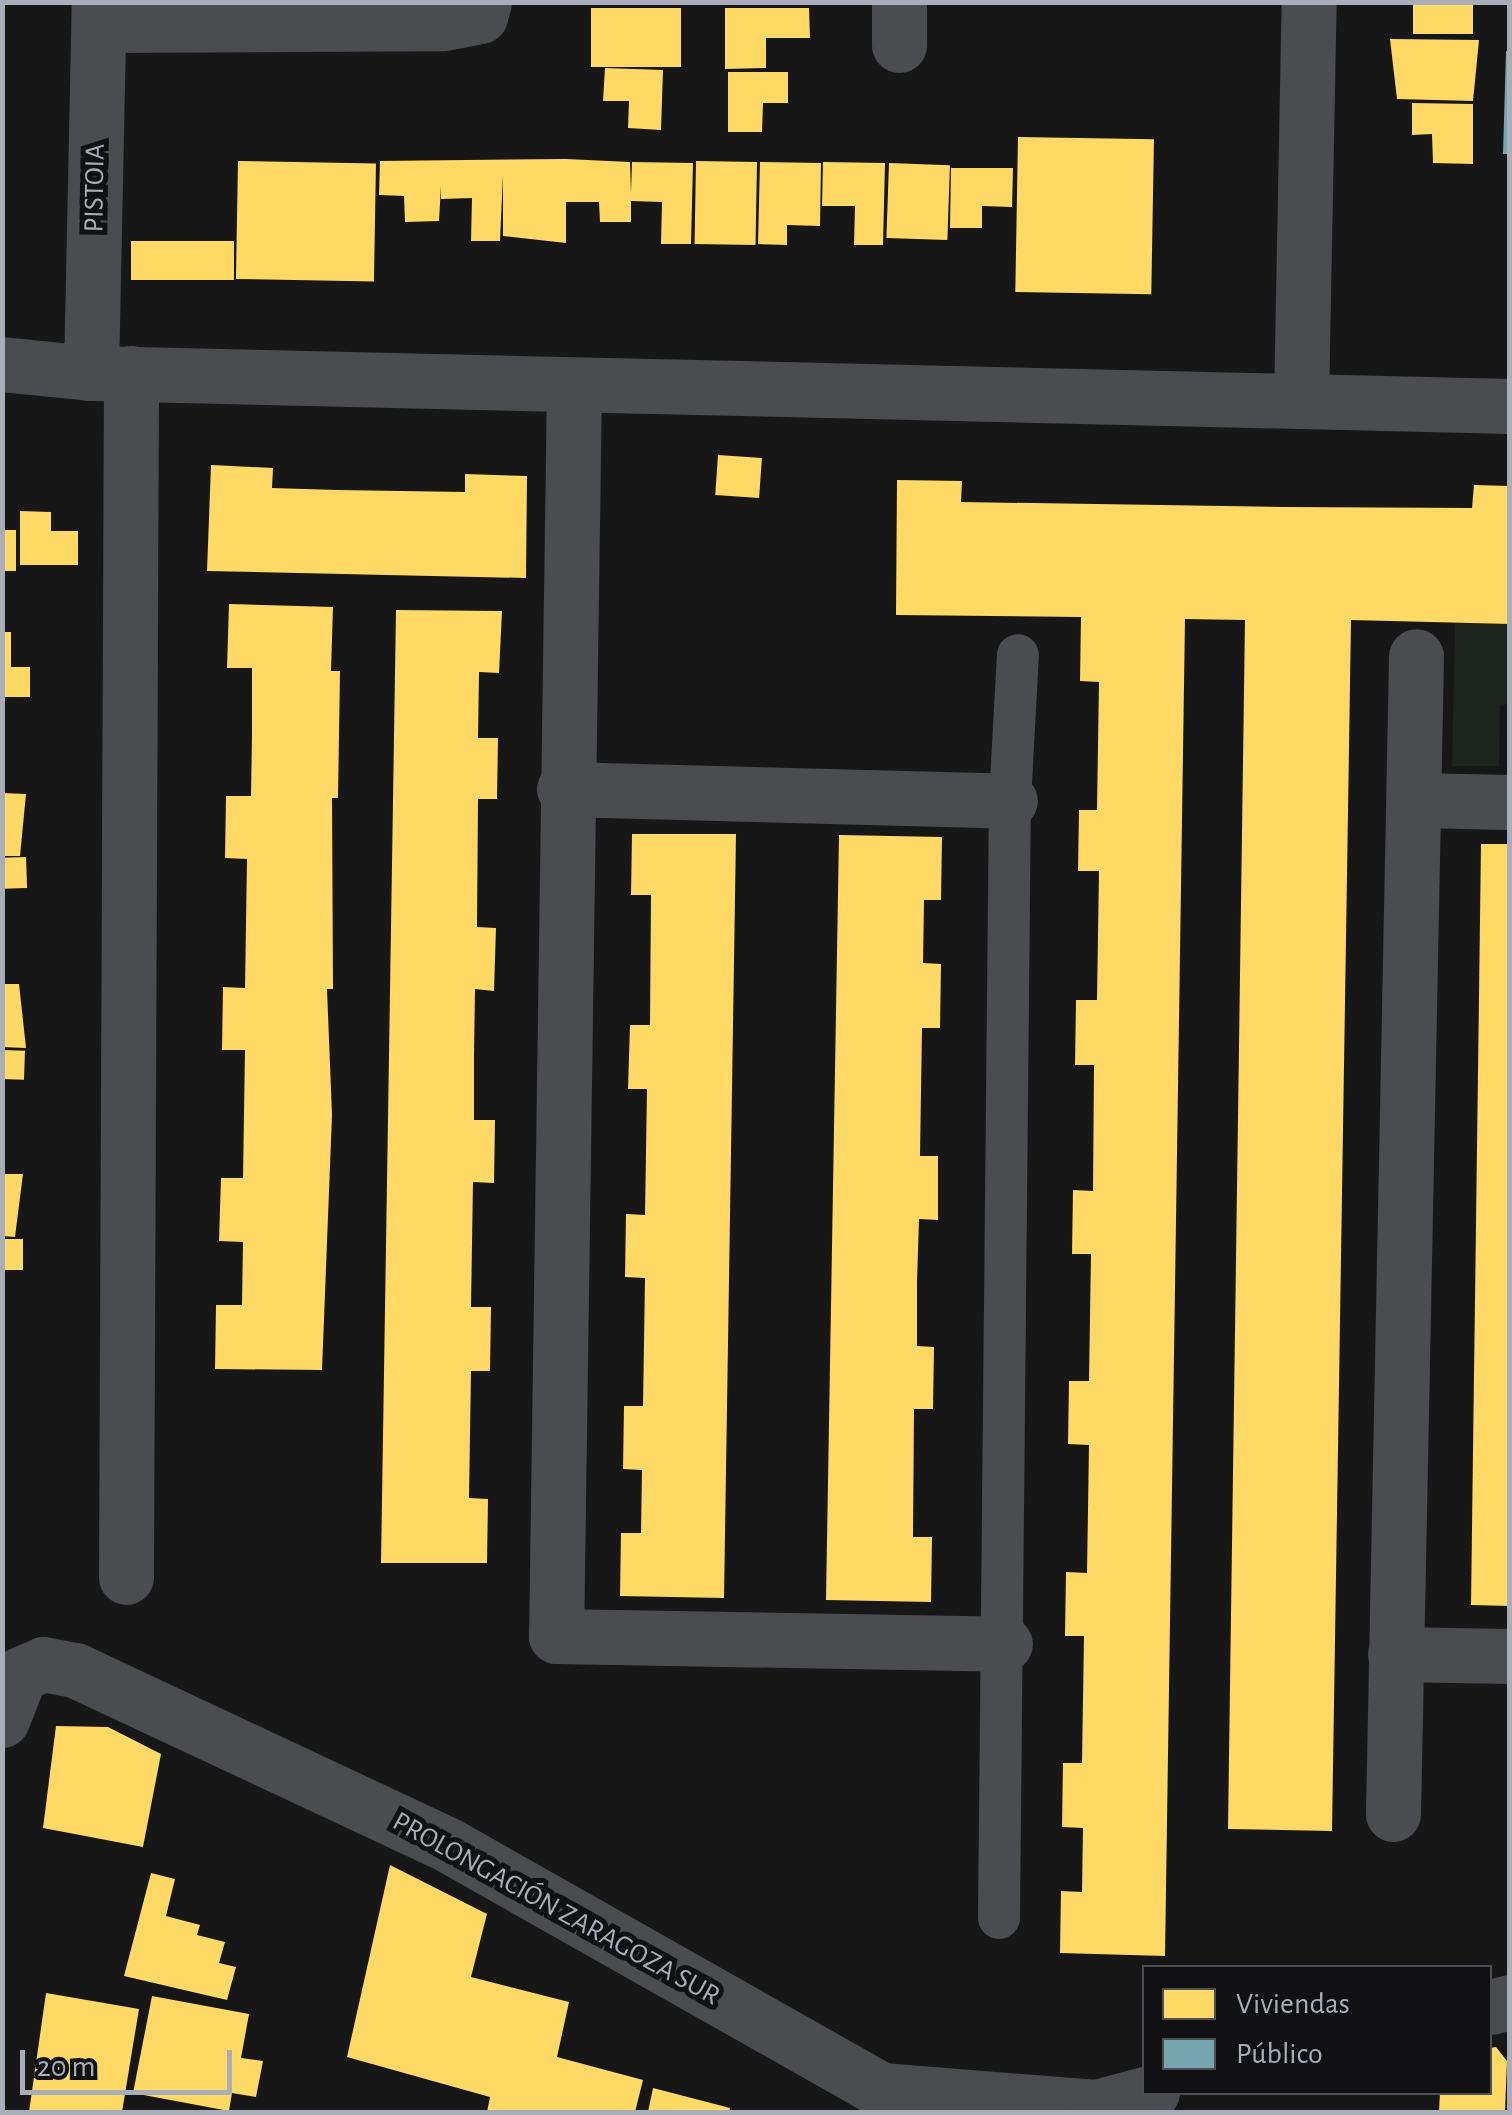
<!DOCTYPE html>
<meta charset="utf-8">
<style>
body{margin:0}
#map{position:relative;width:1512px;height:2115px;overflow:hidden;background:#171717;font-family:"Alegreya Sans",sans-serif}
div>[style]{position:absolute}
.green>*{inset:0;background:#1d241e}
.homes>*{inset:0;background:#ffd966;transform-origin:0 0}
.public>*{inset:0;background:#76a5af}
.lane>*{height:42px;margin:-21px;padding:0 21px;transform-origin:21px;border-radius:21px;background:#4b4c50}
.street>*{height:55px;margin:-27.5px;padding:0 27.5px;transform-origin:27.5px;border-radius:27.5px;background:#4b4c50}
span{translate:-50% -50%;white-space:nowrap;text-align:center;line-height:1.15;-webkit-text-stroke:10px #111113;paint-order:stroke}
.street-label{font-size:28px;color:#a8adb8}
.frame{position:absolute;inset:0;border:5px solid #a8adb8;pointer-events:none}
.legend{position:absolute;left:1142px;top:1965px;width:350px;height:130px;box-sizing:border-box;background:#111113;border:2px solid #4d4f55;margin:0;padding:12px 18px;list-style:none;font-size:30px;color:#a8adb8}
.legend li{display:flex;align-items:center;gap:20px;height:50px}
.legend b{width:50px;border:2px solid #4d4f55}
.scale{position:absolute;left:20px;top:2050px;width:212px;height:45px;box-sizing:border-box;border:5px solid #a8adb8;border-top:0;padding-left:12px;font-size:30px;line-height:35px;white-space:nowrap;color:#a8adb8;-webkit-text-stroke:8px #111113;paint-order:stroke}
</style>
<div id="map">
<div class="green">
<i style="clip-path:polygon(1455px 623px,1509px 624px,1509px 704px,1500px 705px,1499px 766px,1452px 766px)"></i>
</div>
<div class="homes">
<i style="left:1473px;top:2px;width:32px;height:60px;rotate:90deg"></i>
<i style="left:591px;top:8px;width:90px;height:59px"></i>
<i style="clip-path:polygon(725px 8px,809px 8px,810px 38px,766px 38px,766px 68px,725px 69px)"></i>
<i style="clip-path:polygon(1390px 39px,1479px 40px,1473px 101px,1397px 99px)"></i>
<i style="clip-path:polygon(605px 68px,663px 70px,661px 130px,628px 128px,629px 101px,603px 101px)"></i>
<i style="clip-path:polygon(728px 72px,788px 72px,788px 103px,763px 103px,762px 132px,728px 132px)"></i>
<i style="clip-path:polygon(1412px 103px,1473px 104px,1473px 164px,1433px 163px,1432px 134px,1412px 135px)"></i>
<i style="left:1018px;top:137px;width:136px;height:155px;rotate:1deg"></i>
<i style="clip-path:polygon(566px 159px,630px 162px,631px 193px,632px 162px,693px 163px,691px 244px,661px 244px,662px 202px,631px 201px,631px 222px,600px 222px,599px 202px,566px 202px,566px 243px,503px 236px,503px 175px,500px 241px,471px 241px,472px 198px,441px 199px,441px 186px,439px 221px,405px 222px,404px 196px,379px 195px,380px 161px)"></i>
<i style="left:238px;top:161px;width:138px;height:118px;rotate:1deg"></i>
<i style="left:696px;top:161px;width:61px;height:83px;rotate:1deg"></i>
<i style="clip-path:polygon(760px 162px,821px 163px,820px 226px,787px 225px,787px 245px,758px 244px)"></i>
<i style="clip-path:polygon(823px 162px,885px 163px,883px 245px,854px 245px,855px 206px,822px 206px)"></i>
<i style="left:889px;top:163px;width:61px;height:75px;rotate:2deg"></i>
<i style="clip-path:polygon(951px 168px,1013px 168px,1012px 207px,982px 206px,982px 228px,950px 228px)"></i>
<i style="left:234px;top:241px;width:39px;height:103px;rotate:90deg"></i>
<i style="left:718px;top:455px;width:44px;height:40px;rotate:4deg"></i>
<i style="clip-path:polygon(211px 465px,273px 468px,272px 488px,337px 490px,465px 492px,465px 474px,527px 476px,526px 578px,207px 571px)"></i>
<i style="clip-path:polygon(897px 480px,962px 481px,961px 502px,1282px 507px,1472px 508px,1474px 485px,1510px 486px,1510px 624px,1351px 620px,1332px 1831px,1228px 1829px,1245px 620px,1185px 619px,1165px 1956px,1060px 1953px,1061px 1891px,1082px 1892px,1083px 1828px,1062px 1827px,1063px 1763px,1082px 1763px,1084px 1636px,1065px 1636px,1066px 1572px,1087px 1573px,1089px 1445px,1068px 1444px,1069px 1381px,1089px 1381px,1091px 1254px,1072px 1254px,1073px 1190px,1093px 1191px,1094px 1065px,1075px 1065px,1076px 1000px,1097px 1000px,1099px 871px,1078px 871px,1079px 810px,1097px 810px,1099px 682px,1080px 681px,1081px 617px,896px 615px)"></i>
<i style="clip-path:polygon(20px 511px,51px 512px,51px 531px,78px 531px,78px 565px,20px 565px)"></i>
<i style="left:2px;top:530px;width:14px;height:41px"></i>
<i style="clip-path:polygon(229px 604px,333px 607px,331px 671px,340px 671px,338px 798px,332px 798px,333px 989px,327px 989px,332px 1115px,322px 1370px,215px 1369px,216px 1305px,242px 1305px,243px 1242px,219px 1241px,221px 1178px,243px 1178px,245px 1050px,222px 1050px,223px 987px,245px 988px,247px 859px,225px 858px,226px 796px,251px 796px,252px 734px,252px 668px,227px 668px)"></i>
<i style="clip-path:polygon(396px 610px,502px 611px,499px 673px,479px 672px,478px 738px,498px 738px,497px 799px,478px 799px,477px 927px,496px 928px,494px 991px,475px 989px,474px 1055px,474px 1120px,495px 1120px,494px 1183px,473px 1182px,471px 1307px,491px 1307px,490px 1371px,471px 1371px,469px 1498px,488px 1499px,487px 1563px,381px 1563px)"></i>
<i style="clip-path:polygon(2px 632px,11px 632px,11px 667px,30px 667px,30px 697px,2px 697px)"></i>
<i style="clip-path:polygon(2px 793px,26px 794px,20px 856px,2px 856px)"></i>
<i style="clip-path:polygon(632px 834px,736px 834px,724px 1598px,620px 1596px,621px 1533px,641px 1533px,642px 1470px,623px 1469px,624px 1406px,643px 1406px,645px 1278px,625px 1277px,626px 1214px,645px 1215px,647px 1089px,628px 1089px,630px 1025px,650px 1025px,651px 895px,631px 895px)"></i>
<i style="clip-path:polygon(839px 835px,942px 837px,941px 900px,924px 900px,923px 963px,941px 964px,940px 1028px,922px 1028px,920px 1156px,938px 1156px,938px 1220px,919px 1219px,917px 1282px,917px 1346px,934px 1347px,933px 1409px,914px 1409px,913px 1537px,932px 1537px,931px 1602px,826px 1600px)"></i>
<i style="clip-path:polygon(1481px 844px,1510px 844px,1510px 1606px,1471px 1605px)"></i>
<i style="left:26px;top:857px;width:31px;height:24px;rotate:88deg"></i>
<i style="clip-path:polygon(2px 984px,19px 984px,26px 1048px,2px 1047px)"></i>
<i style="left:2px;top:1050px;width:23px;height:29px;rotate:2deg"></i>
<i style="clip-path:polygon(2px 1174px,23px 1174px,15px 1237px,2px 1236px)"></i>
<i style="left:2px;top:1239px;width:21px;height:31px"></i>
<i style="clip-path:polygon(56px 1726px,108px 1727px,161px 1754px,143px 1847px,43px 1828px)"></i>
<i style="clip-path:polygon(390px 1865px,487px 1914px,471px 1977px,569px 2002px,557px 2057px,643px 2080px,635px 2112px,487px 2112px,490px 2097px,347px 2057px)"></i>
<i style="clip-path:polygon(151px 1873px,175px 1879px,166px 1916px,200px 1925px,197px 1935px,225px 1942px,219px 1963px,236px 1967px,227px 2000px,124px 1976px)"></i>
<i style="clip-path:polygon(46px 1993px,139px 2009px,122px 2112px,29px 2112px)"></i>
<i style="clip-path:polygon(152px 1996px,249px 2014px,241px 2058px,263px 2061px,256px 2097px,232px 2093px,229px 2111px,133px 2093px)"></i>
<i style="clip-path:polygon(1496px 2047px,1507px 2061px,1505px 2112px,1439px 2112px,1440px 2092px,1490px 2092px,1490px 2048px)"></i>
<i style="clip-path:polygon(653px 2088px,730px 2108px,729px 2112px,648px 2112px)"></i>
</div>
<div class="public">
<i style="clip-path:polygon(1506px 51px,1510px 51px,1510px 154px,1503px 154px)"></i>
</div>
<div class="lane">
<i style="left:999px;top:1918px;width:1117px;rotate:-89.44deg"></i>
<i style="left:1010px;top:801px;width:146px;rotate:-86.9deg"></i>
</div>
<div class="street">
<i style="left:99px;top:25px;width:345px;rotate:-0.3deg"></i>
<i style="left:444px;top:23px;width:37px;rotate:-11deg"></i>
<i style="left:480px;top:16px;width:15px;rotate:-74deg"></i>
<i style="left:899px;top:45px;width:43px;rotate:-90deg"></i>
<i style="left:2px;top:364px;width:89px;rotate:5.8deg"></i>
<i style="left:91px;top:373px;width:1419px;rotate:1.33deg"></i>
<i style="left:91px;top:373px;width:371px;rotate:-88.8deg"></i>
<i style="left:574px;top:385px;width:1251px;rotate:90.82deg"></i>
<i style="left:556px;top:1636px;width:449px;rotate:1deg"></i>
<i style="left:1301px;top:401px;width:399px;rotate:-88.9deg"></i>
<i style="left:564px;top:789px;width:446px;rotate:1.5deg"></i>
<i style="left:1416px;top:800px;width:94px;rotate:1.2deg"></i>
<i style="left:126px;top:1577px;width:1204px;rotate:-89.76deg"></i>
<i style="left:1395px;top:1654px;width:115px;rotate:1deg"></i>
<i style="left:2px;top:1720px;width:49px;rotate:-68.6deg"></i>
<i style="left:20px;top:1674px;width:25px;rotate:-23deg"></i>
<i style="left:43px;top:1664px;width:33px;rotate:11deg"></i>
<i style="left:75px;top:1670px;width:414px;rotate:25.1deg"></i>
<i style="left:450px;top:1846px;width:495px;rotate:29.5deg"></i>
<i style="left:881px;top:2090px;width:216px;rotate:4.5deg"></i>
<i style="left:1096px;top:2107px;width:58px;rotate:-15deg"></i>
<i style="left:1393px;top:1814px;width:1158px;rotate:-88.86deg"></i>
<i style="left:1490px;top:2007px;width:21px;rotate:-14deg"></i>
</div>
<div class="street-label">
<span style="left:95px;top:188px;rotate:-89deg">PISTOIA</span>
<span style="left:556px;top:1909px;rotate:29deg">PROLONGACIÓN ZARAGOZA SUR</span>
</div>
<div class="frame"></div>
<ul class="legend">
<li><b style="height:28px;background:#ffd966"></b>Viviendas</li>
<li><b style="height:28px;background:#76a5af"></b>Público</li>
</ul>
<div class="scale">20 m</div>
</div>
